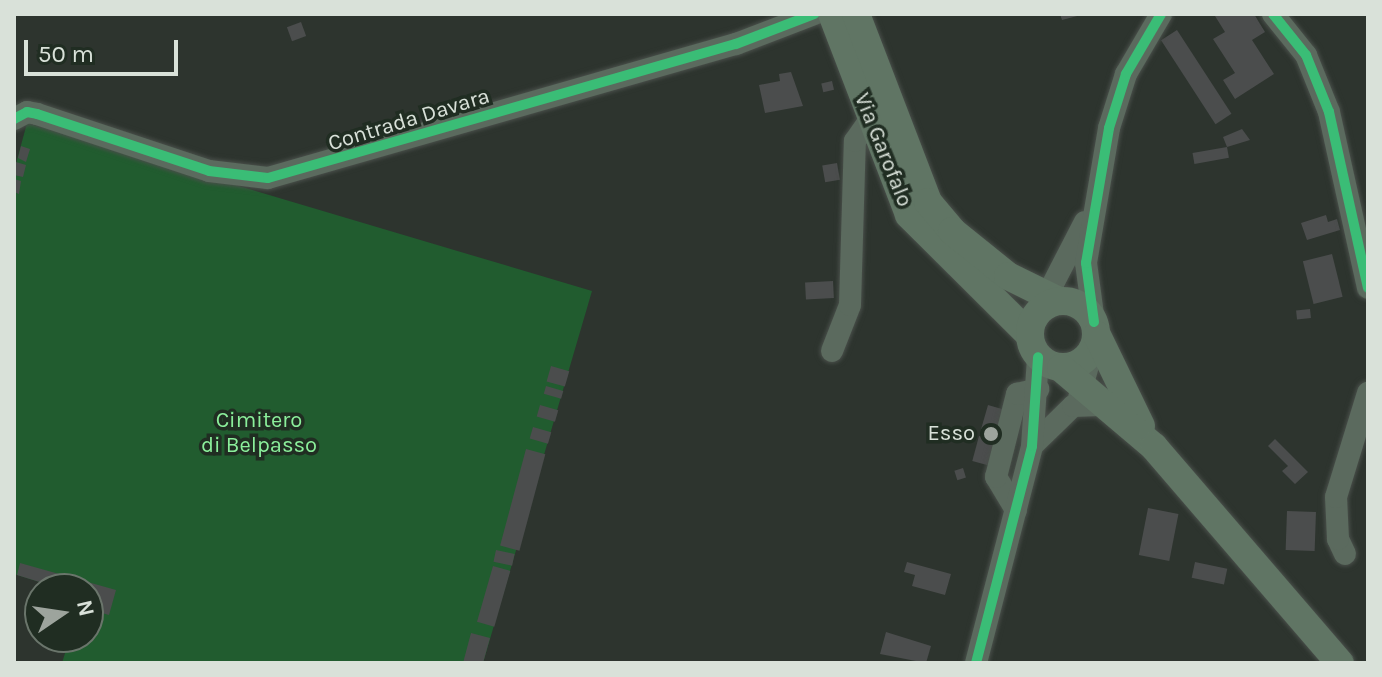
<!DOCTYPE html>
<style>
body{margin:0}
#map{position:relative;width:1382px;height:677px;overflow:hidden;background:#2d342e;font-family:Karla,sans-serif}
div>[style]{position:absolute}
.green>*{inset:0;background:#215c2f}
.building>*{inset:0;background:#4b4d4d;transform-origin:0 0}
.roads{filter:drop-shadow(0 0 2px #494f4a) drop-shadow(0 0 2px #494f4a)}
.minor>*{height:22px;margin:-11px;padding:0 11px;transform-origin:11px;border-radius:11px;background:#5b6a5e}
.major>*{height:28px;margin:-14px;padding:0 14px;transform-origin:14px;border-radius:14px;background:#607564}
.major>.ring{margin:-14px;padding:0;box-sizing:content-box;background:none;border:28px solid #607564;border-radius:50%}
.cycleway>*{height:10px;margin:-5px;padding:0 5px;transform-origin:5px;border-radius:5px;background:#3abd76}
.dots>*{width:22px;height:22px;translate:-50% -50%;box-sizing:border-box;border:4px solid #202d22;border-radius:50%}
span{translate:-50% -50%;white-space:nowrap;text-align:center;line-height:1.15;-webkit-text-stroke:7px #202d22;paint-order:stroke}
.street-label{font-size:22px;color:#d9e1d9}
.park-label{font-size:22px;color:#8bef9b}
.poi-label{font-size:22px;color:#d9e1d9}
.right{translate:-100% -50%;text-align:right}
.frame{position:absolute;inset:0;border:16px solid #d9e1d9;pointer-events:none}
.north{position:absolute;left:24px;top:573px;width:80px;height:80px;box-sizing:border-box;background:#202d22;border:2px solid #6a756b;border-radius:50%;rotate:77deg;font-size:22px;font-weight:700;line-height:32px;text-align:center;color:#d9e1d9}
.north::after{content:'';display:block;margin:auto;width:28px;height:36px;background:#9da49d;clip-path:polygon(50% 0,100% 100%,50% 72%,0 100%)}
.scale{position:absolute;left:24px;top:40px;width:154px;height:36px;box-sizing:border-box;border:4px solid #d9e1d9;border-top:0;padding-left:10px;font-size:24px;line-height:28px;white-space:nowrap;color:#d9e1d9;-webkit-text-stroke:6px #202d22;paint-order:stroke}
</style>
<div id="map">
<div class="green">
<i style="clip-path:polygon(27px 123px,592px 291px,483px 663px,62px 663px,70px 637px,88px 637px,88px 589px,62px 589px,14px 574px,14px 171px)"></i>
</div>
<div class="building">
<i style="clip-path:polygon(1060px 14px,1081px 14px,1081px 15px,1062px 20px)"></i>
<i style="clip-path:polygon(1254px 14px,1265px 32px,1252px 40px,1274px 74px,1235px 99px,1223px 80px,1235px 73px,1213px 39px,1225px 32px,1215px 16px)"></i>
<i style="left:301px;top:22px;width:15px;height:15px;rotate:70deg"></i>
<i style="left:1177px;top:30px;width:100px;height:19px;rotate:57deg"></i>
<i style="clip-path:polygon(791px 72px,803px 106px,765px 113px,759px 85px,780px 81px,779px 74px)"></i>
<i style="left:832px;top:81px;width:9px;height:11px;rotate:77deg"></i>
<i style="clip-path:polygon(1242px 129px,1250px 140px,1227px 147px,1223px 137px)"></i>
<i style="clip-path:polygon(21px 146px,30px 149px,26px 162px,18px 158px)"></i>
<i style="left:1227px;top:147px;width:11px;height:35px;rotate:80deg"></i>
<i style="clip-path:polygon(16px 162px,26px 165px,23px 177px,14px 175px)"></i>
<i style="left:837px;top:163px;width:17px;height:15px;rotate:80deg"></i>
<i style="clip-path:polygon(14px 179px,21px 181px,19px 194px,14px 192px)"></i>
<i style="clip-path:polygon(1326px 215px,1328px 222px,1337px 219px,1340px 230px,1307px 240px,1301px 223px)"></i>
<i style="left:1332px;top:254px;width:44px;height:30px;rotate:76deg"></i>
<i style="left:833px;top:281px;width:17px;height:28px;rotate:87deg"></i>
<i style="left:1310px;top:309px;width:9px;height:14px;rotate:84deg"></i>
<i style="left:551px;top:366px;width:19px;height:16px;rotate:16deg"></i>
<i style="left:546px;top:386px;width:18px;height:8px;rotate:16deg"></i>
<i style="left:540px;top:405px;width:19px;height:12px;rotate:16deg"></i>
<i style="left:988px;top:405px;width:18px;height:25px;rotate:16deg"></i>
<i style="left:533px;top:427px;width:19px;height:12px;rotate:16deg"></i>
<i style="left:979px;top:436px;width:20px;height:26px;rotate:15deg"></i>
<i style="clip-path:polygon(1275px 439px,1308px 472px,1295px 484px,1282px 471px,1288px 466px,1268px 446px)"></i>
<i style="left:526px;top:449px;width:20px;height:100px;rotate:15deg"></i>
<i style="left:963px;top:468px;width:10px;height:9px;rotate:73deg"></i>
<i style="left:1148px;top:508px;width:31px;height:48px;rotate:11deg"></i>
<i style="left:1287px;top:511px;width:29px;height:39px;rotate:2deg"></i>
<i style="left:496px;top:550px;width:19px;height:12px;rotate:12deg"></i>
<i style="clip-path:polygon(907px 562px,951px 574px,945px 595px,912px 586px,915px 575px,904px 572px)"></i>
<i style="left:1195px;top:562px;width:33px;height:16px;rotate:12deg"></i>
<i style="clip-path:polygon(20px 563px,116px 590px,109px 615px,88px 609px,88px 589px,62px 589px,17px 575px)"></i>
<i style="left:493px;top:566px;width:18px;height:58px;rotate:16deg"></i>
<i style="clip-path:polygon(886px 632px,931px 646px,926px 663px,880px 654px)"></i>
<i style="clip-path:polygon(471px 633px,490px 638px,483px 663px,463px 663px)"></i>
</div>
<div class="roads">
<div class="minor">
<i style="left:1273px;top:14px;width:53px;rotate:51.2deg"></i>
<i style="left:1306px;top:55px;width:61px;rotate:68deg"></i>
<i style="left:1329px;top:112px;width:180px;rotate:77.5deg"></i>
<i style="left:14px;top:119px;width:15px;rotate:-28deg"></i>
<i style="left:27px;top:112px;width:10px;rotate:11deg"></i>
<i style="left:37px;top:114px;width:181px;rotate:18.3deg"></i>
<i style="left:209px;top:171px;width:59px;rotate:6.8deg"></i>
<i style="left:268px;top:178px;width:487px;rotate:-16deg"></i>
<i style="left:736px;top:44px;width:84px;rotate:-21deg"></i>
<i style="left:1040px;top:309px;width:98px;rotate:-62.7deg"></i>
<i style="left:1094px;top:322px;width:60px;rotate:-97.7deg"></i>
<i style="left:1086px;top:263px;width:137px;rotate:-80.3deg"></i>
<i style="left:1109px;top:128px;width:57px;rotate:-72.5deg"></i>
<i style="left:1126px;top:74px;width:69px;rotate:-59.7deg"></i>
<i style="left:832px;top:351px;width:49px;rotate:-68.6deg"></i>
<i style="left:850px;top:305px;width:164px;rotate:-88.3deg"></i>
<i style="left:855px;top:141px;width:24px;rotate:-55deg"></i>
<i style="left:1079px;top:398px;width:52px;rotate:-74.4deg"></i>
<i style="left:1033px;top:445px;width:56px;rotate:-44.3deg"></i>
<i style="left:1073px;top:406px;width:28px;rotate:-2deg"></i>
<i style="left:1016px;top:510px;width:39px;rotate:-121deg"></i>
<i style="left:996px;top:477px;width:86px;rotate:-75.8deg"></i>
<i style="left:1017px;top:394px;width:22px;rotate:-13deg"></i>
<i style="left:1345px;top:554px;width:17px;rotate:-115deg"></i>
<i style="left:1338px;top:539px;width:42px;rotate:-92.7deg"></i>
<i style="left:1336px;top:497px;width:109px;rotate:-72.9deg"></i>
<i style="left:976px;top:663px;width:224px;rotate:-75.5deg"></i>
<i style="left:1032px;top:446px;width:89px;rotate:-86.1deg"></i>
</div>
<div class="major">
<i style="left:832px;top:14px;width:215px;rotate:69deg"></i>
<i style="left:909px;top:215px;width:169px;rotate:44.8deg"></i>
<i style="left:856px;top:14px;width:201px;rotate:69deg"></i>
<i style="left:928px;top:202px;width:38px;rotate:50deg"></i>
<i style="left:952px;top:231px;width:72px;rotate:38.8deg"></i>
<i style="left:1008px;top:276px;width:57px;rotate:26.1deg"></i>
<i class="ring" style="left:1030px;top:301px;width:38px;height:38px"></i>
<i style="left:1097px;top:335px;width:101px;rotate:64.2deg"></i>
<i style="left:1061px;top:368px;width:122px;rotate:40.3deg"></i>
<i style="left:1154px;top:447px;width:285px;rotate:49.3deg"></i>
</div>
</div>
<div class="cycleway">
<i style="left:1273px;top:14px;width:53px;rotate:51.2deg"></i>
<i style="left:1306px;top:55px;width:61px;rotate:68deg"></i>
<i style="left:1329px;top:112px;width:180px;rotate:77.5deg"></i>
<i style="left:14px;top:119px;width:15px;rotate:-28deg"></i>
<i style="left:27px;top:112px;width:10px;rotate:11deg"></i>
<i style="left:37px;top:114px;width:181px;rotate:18.3deg"></i>
<i style="left:209px;top:171px;width:59px;rotate:6.8deg"></i>
<i style="left:268px;top:178px;width:487px;rotate:-16deg"></i>
<i style="left:736px;top:44px;width:84px;rotate:-21deg"></i>
<i style="left:1094px;top:322px;width:60px;rotate:-97.7deg"></i>
<i style="left:1086px;top:263px;width:137px;rotate:-80.3deg"></i>
<i style="left:1109px;top:128px;width:57px;rotate:-72.5deg"></i>
<i style="left:1126px;top:74px;width:69px;rotate:-59.7deg"></i>
<i style="left:976px;top:663px;width:224px;rotate:-75.5deg"></i>
<i style="left:1032px;top:446px;width:89px;rotate:-86.1deg"></i>
</div>
<div class="dots">
<i style="left:991px;top:434px;background:#9da49d"></i>
</div>
<div class="street-label">
<span style="left:409px;top:120px;rotate:-17deg">Contrada Davara</span>
<span style="left:883px;top:150px;rotate:68deg">Via Garofalo</span>
</div>
<div class="park-label">
<span style="left:259px;top:433px">Cimitero<br>di Belpasso</span>
</div>
<div class="poi-label">
<span class="right" style="left:975px;top:434px">Esso</span>
</div>
<div class="frame"></div>
<div class="north">N</div>
<div class="scale">50 m</div>
</div>
